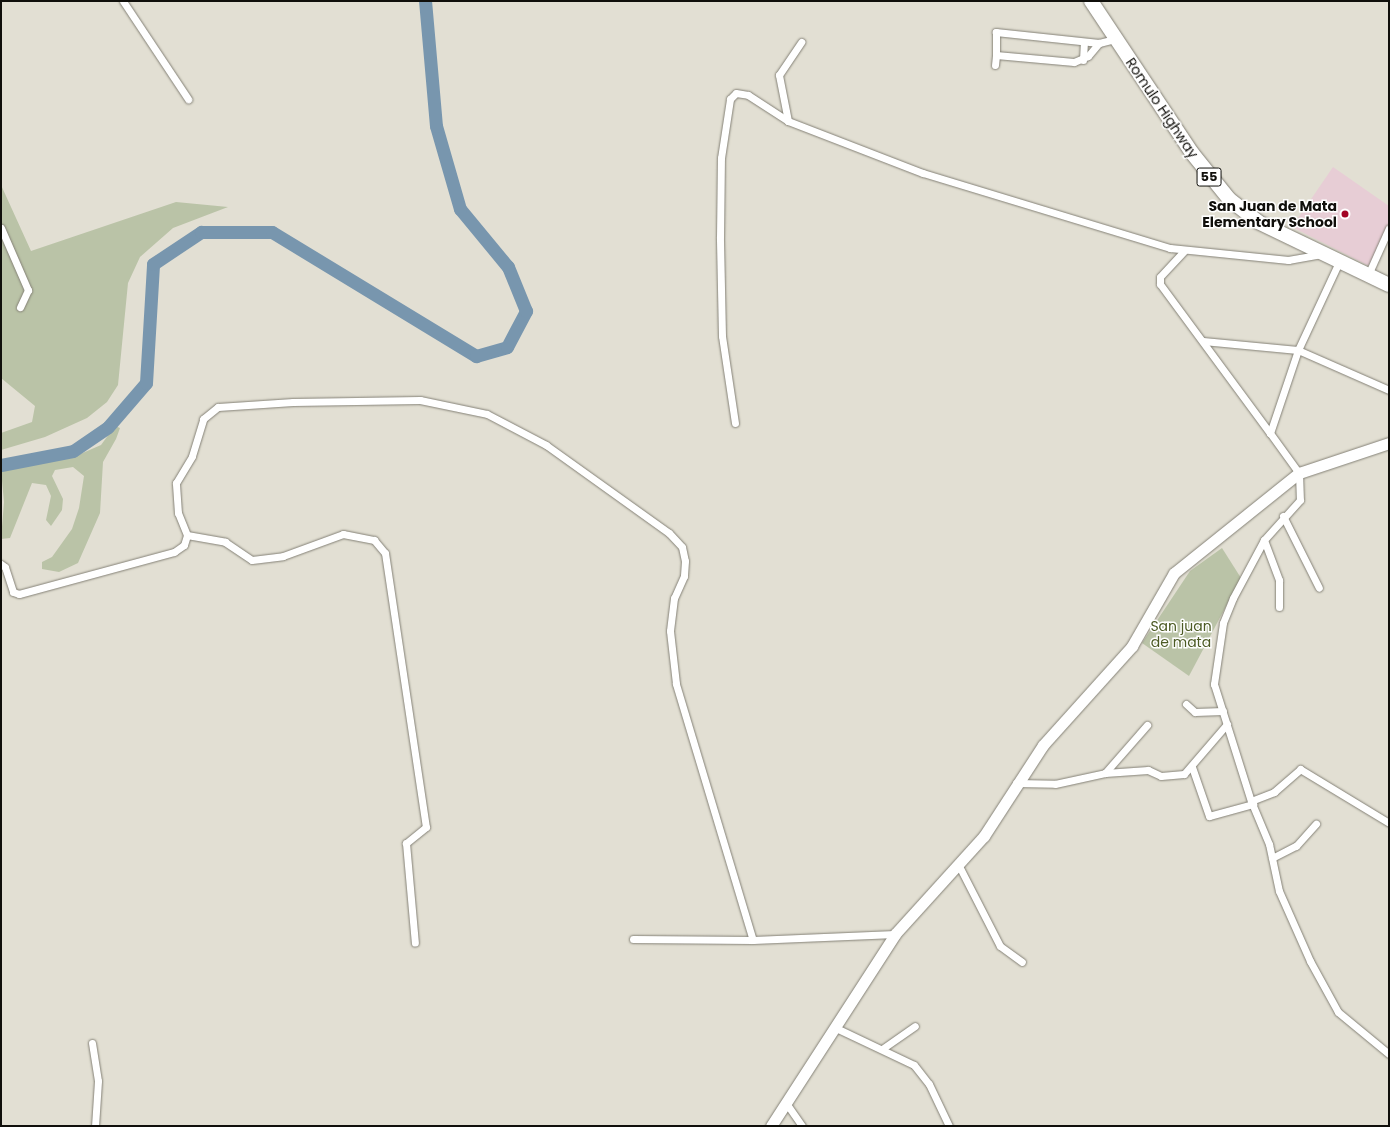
<!DOCTYPE html>
<style>
body{margin:0}
#map{position:relative;width:1390px;height:1127px;overflow:hidden;background:#e2dfd3;font-family:Poppins,sans-serif}
div>[style]{position:absolute}
.education>*{inset:0;background:#e7cdd5}
.green>*{inset:0;background:#bac3a7}
.river>*{height:13px;margin:-6.5px;padding:0 6.5px;transform-origin:6.5px;border-radius:6.5px;background:#7896ae}
.roads{filter:drop-shadow(0 0 1px #848176) drop-shadow(0 0 1px #848176)}
.street>*{height:7px;margin:-3.5px;padding:0 3.5px;transform-origin:3.5px;border-radius:3.5px;background:#fff}
.secondary>*{height:11px;margin:-5.5px;padding:0 5.5px;transform-origin:5.5px;border-radius:5.5px;background:#fff}
.highway>*{height:14px;margin:-7px;padding:0 7px;transform-origin:7px;border-radius:7px;background:#fff}
.dots>*{width:11px;height:11px;translate:-50% -50%;box-sizing:border-box;border:2px solid #fff;border-radius:50%}
span{translate:-50% -50%;white-space:nowrap;text-align:center;line-height:1.15;-webkit-text-stroke:3px #fff;paint-order:stroke}
.shield-label span{padding:1px 3px;background:#fff;border:1px solid;border-radius:3px;-webkit-text-stroke-width:0}
.shield-label{font-size:13px;color:#100f0b;font-weight:700}
.street-label{font-size:14px;color:#100f0b}
.poi-label{font-size:14px;color:#100f0b;font-weight:700}
.right{translate:-100% -50%;text-align:right}
.park-label{font-size:14px;color:#4c5a24}
.frame{position:absolute;inset:0;border:2px solid #100f0b;pointer-events:none}
</style>
<div id="map">
<div class="education">
<i style="clip-path:polygon(1333px 167px,1389px 206px,1389px 222px,1369px 266px,1292px 227px)"></i>
</div>
<div class="green">
<i style="clip-path:polygon(1px 185px,31px 251px,176px 202px,228px 207px,173px 228px,140px 257px,128px 283px,118px 385px,107px 402px,87px 418px,45px 437px,1px 450px,1px 433px,32px 422px,35px 406px,1px 378px)"></i>
<i style="clip-path:polygon(115px 426px,120px 428px,116px 439px,103px 462px,100px 513px,78px 563px,59px 572px,42px 569px,42px 562px,52px 557px,72px 529px,79px 508px,84px 476px,73px 467px,55px 470px,52px 476px,63px 499px,62px 510px,51px 526px,46px 520px,51px 496px,46px 485px,32px 483px,10px 538px,1px 539px,4px 502px,1px 470px,78px 455px,101px 445px)"></i>
<i style="clip-path:polygon(1222px 548px,1241px 578px,1189px 676px,1142px 643px,1190px 571px)"></i>
</div>
<div class="river">
<i style="left:1px;top:465px;width:73px;rotate:-11deg"></i>
<i style="left:73px;top:451px;width:42px;rotate:-34.4deg"></i>
<i style="left:108px;top:427px;width:58px;rotate:-49.2deg"></i>
<i style="left:146px;top:383px;width:119px;rotate:-86.6deg"></i>
<i style="left:153px;top:264px;width:58px;rotate:-33.7deg"></i>
<i style="left:201px;top:232px;width:71px"></i>
<i style="left:272px;top:232px;width:239px;rotate:31.3deg"></i>
<i style="left:476px;top:356px;width:32px;rotate:-16deg"></i>
<i style="left:507px;top:347px;width:41px;rotate:-62.2deg"></i>
<i style="left:526px;top:311px;width:48px;rotate:-112.2deg"></i>
<i style="left:508px;top:267px;width:75px;rotate:-129.6deg"></i>
<i style="left:460px;top:209px;width:86px;rotate:-106.1deg"></i>
<i style="left:436px;top:126px;width:125px;rotate:-95deg"></i>
</div>
<div class="roads">
<div class="street">
<i style="left:123px;top:1px;width:118px;rotate:56.4deg"></i>
<i style="left:1099px;top:43px;width:104px;rotate:-173.9deg"></i>
<i style="left:996px;top:32px;width:23px;rotate:90deg"></i>
<i style="left:996px;top:55px;width:78px;rotate:5.1deg"></i>
<i style="left:1074px;top:62px;width:15px;rotate:-23deg"></i>
<i style="left:1088px;top:56px;width:17px;rotate:-50deg"></i>
<i style="left:1099px;top:43px;width:16px;rotate:-14deg"></i>
<i style="left:1083px;top:60px;width:18px;rotate:-87deg"></i>
<i style="left:995px;top:65px;width:10px;rotate:-84deg"></i>
<i style="left:788px;top:121px;width:47px;rotate:-101.1deg"></i>
<i style="left:779px;top:75px;width:40px;rotate:-56deg"></i>
<i style="left:1px;top:228px;width:68px;rotate:66.5deg"></i>
<i style="left:28px;top:290px;width:19px;rotate:115deg"></i>
<i style="left:1184px;top:251px;width:35px;rotate:133deg"></i>
<i style="left:1160px;top:277px;width:7px;rotate:90deg"></i>
<i style="left:1160px;top:284px;width:185px;rotate:53.6deg"></i>
<i style="left:1339px;top:262px;width:97px;rotate:115deg"></i>
<i style="left:1298px;top:350px;width:88px;rotate:108.6deg"></i>
<i style="left:1270px;top:433px;width:49px;rotate:54.1deg"></i>
<i style="left:1299px;top:473px;width:27px;rotate:88deg"></i>
<i style="left:1300px;top:500px;width:54px;rotate:132deg"></i>
<i style="left:1264px;top:540px;width:66px;rotate:118.1deg"></i>
<i style="left:1233px;top:598px;width:27px;rotate:112deg"></i>
<i style="left:1223px;top:623px;width:62px;rotate:98.4deg"></i>
<i style="left:1214px;top:684px;width:123px;rotate:72.5deg"></i>
<i style="left:1251px;top:801px;width:47px;rotate:67.3deg"></i>
<i style="left:1269px;top:844px;width:48px;rotate:78deg"></i>
<i style="left:1279px;top:891px;width:77px;rotate:66.1deg"></i>
<i style="left:1310px;top:961px;width:58px;rotate:61.2deg"></i>
<i style="left:1338px;top:1012px;width:66px;rotate:39.5deg"></i>
<i style="left:1368px;top:275px;width:51px;rotate:-65.9deg"></i>
<i style="left:1203px;top:341px;width:95px;rotate:5.4deg"></i>
<i style="left:1298px;top:350px;width:99px;rotate:23.7deg"></i>
<i style="left:735px;top:423px;width:88px;rotate:-98.5deg"></i>
<i style="left:722px;top:336px;width:99px;rotate:-91.2deg"></i>
<i style="left:720px;top:237px;width:79px;rotate:-89.3deg"></i>
<i style="left:721px;top:158px;width:60px;rotate:-81.3deg"></i>
<i style="left:730px;top:99px;width:8px;rotate:-45deg"></i>
<i style="left:736px;top:93px;width:12px;rotate:9deg"></i>
<i style="left:748px;top:95px;width:48px;rotate:33deg"></i>
<i style="left:788px;top:121px;width:145px;rotate:21.1deg"></i>
<i style="left:923px;top:173px;width:258px;rotate:16.9deg"></i>
<i style="left:1170px;top:248px;width:119px;rotate:5.8deg"></i>
<i style="left:1288px;top:260px;width:34px;rotate:-10deg"></i>
<i style="left:1283px;top:516px;width:80px;rotate:63.4deg"></i>
<i style="left:187px;top:535px;width:39px;rotate:10deg"></i>
<i style="left:225px;top:542px;width:32px;rotate:34deg"></i>
<i style="left:252px;top:560px;width:31px;rotate:-7deg"></i>
<i style="left:283px;top:556px;width:64px;rotate:-20.1deg"></i>
<i style="left:343px;top:534px;width:32px;rotate:11deg"></i>
<i style="left:374px;top:540px;width:17px;rotate:50deg"></i>
<i style="left:385px;top:553px;width:277px;rotate:81.5deg"></i>
<i style="left:426px;top:827px;width:26px;rotate:141deg"></i>
<i style="left:406px;top:843px;width:100px;rotate:84.9deg"></i>
<i style="left:1264px;top:540px;width:43px;rotate:69.4deg"></i>
<i style="left:1279px;top:580px;width:27px;rotate:90deg"></i>
<i style="left:1px;top:564px;width:5px;rotate:37deg"></i>
<i style="left:5px;top:567px;width:26px;rotate:72deg"></i>
<i style="left:13px;top:592px;width:6px;rotate:18deg"></i>
<i style="left:19px;top:594px;width:161px;rotate:-15.2deg"></i>
<i style="left:174px;top:552px;width:12px;rotate:-35deg"></i>
<i style="left:184px;top:545px;width:10px;rotate:-73deg"></i>
<i style="left:187px;top:535px;width:24px;rotate:-112deg"></i>
<i style="left:178px;top:513px;width:30px;rotate:-94deg"></i>
<i style="left:176px;top:483px;width:31px;rotate:-59deg"></i>
<i style="left:192px;top:456px;width:39px;rotate:-73deg"></i>
<i style="left:203px;top:419px;width:19px;rotate:-39deg"></i>
<i style="left:218px;top:407px;width:75px;rotate:-3.8deg"></i>
<i style="left:293px;top:402px;width:127px;rotate:-0.9deg"></i>
<i style="left:420px;top:400px;width:68px;rotate:11.8deg"></i>
<i style="left:487px;top:414px;width:67px;rotate:27.7deg"></i>
<i style="left:546px;top:445px;width:151px;rotate:35.6deg"></i>
<i style="left:669px;top:533px;width:19px;rotate:47deg"></i>
<i style="left:682px;top:547px;width:14px;rotate:78deg"></i>
<i style="left:685px;top:561px;width:15px;rotate:94deg"></i>
<i style="left:684px;top:576px;width:24px;rotate:114deg"></i>
<i style="left:674px;top:598px;width:33px;rotate:97deg"></i>
<i style="left:670px;top:631px;width:53px;rotate:83.5deg"></i>
<i style="left:676px;top:684px;width:267px;rotate:73.3deg"></i>
<i style="left:753px;top:940px;width:142px;rotate:-2.4deg"></i>
<i style="left:1186px;top:704px;width:12px;rotate:42deg"></i>
<i style="left:1195px;top:712px;width:28px;rotate:-2deg"></i>
<i style="left:1192px;top:767px;width:52px;rotate:70.9deg"></i>
<i style="left:1209px;top:816px;width:46px;rotate:-15.3deg"></i>
<i style="left:1105px;top:773px;width:64px;rotate:-48.8deg"></i>
<i style="left:1016px;top:783px;width:39px;rotate:1deg"></i>
<i style="left:1055px;top:784px;width:51px;rotate:-12.4deg"></i>
<i style="left:1105px;top:773px;width:43px;rotate:-4deg"></i>
<i style="left:1148px;top:770px;width:14px;rotate:25deg"></i>
<i style="left:1161px;top:776px;width:23px;rotate:-5deg"></i>
<i style="left:1184px;top:774px;width:66px;rotate:-49.3deg"></i>
<i style="left:1251px;top:801px;width:25px;rotate:-21deg"></i>
<i style="left:1274px;top:792px;width:35px;rotate:-41deg"></i>
<i style="left:1300px;top:769px;width:104px;rotate:31.2deg"></i>
<i style="left:1272px;top:858px;width:27px;rotate:-27deg"></i>
<i style="left:1296px;top:846px;width:30px;rotate:-48deg"></i>
<i style="left:958px;top:864px;width:92px;rotate:62.9deg"></i>
<i style="left:1000px;top:946px;width:27px;rotate:36deg"></i>
<i style="left:633px;top:939px;width:120px;rotate:0.5deg"></i>
<i style="left:836px;top:1028px;width:86px;rotate:25.4deg"></i>
<i style="left:914px;top:1065px;width:24px;rotate:52deg"></i>
<i style="left:929px;top:1084px;width:47px;rotate:64.5deg"></i>
<i style="left:92px;top:1043px;width:38px;rotate:81deg"></i>
<i style="left:98px;top:1081px;width:45px;rotate:93.8deg"></i>
<i style="left:882px;top:1049px;width:40px;rotate:-34.9deg"></i>
<i style="left:786px;top:1103px;width:28px;rotate:55deg"></i>
</div>
<div class="secondary">
<i style="left:771px;top:1126px;width:229px;rotate:-57.1deg"></i>
<i style="left:895px;top:934px;width:132px;rotate:-47.8deg"></i>
<i style="left:984px;top:836px;width:108px;rotate:-57deg"></i>
<i style="left:1043px;top:745px;width:133px;rotate:-48deg"></i>
<i style="left:1132px;top:646px;width:84px;rotate:-60.1deg"></i>
<i style="left:1174px;top:573px;width:160px;rotate:-38.7deg"></i>
<i style="left:1299px;top:473px;width:95px;rotate:-18.4deg"></i>
</div>
<div class="highway">
<i style="left:1091px;top:1px;width:182px;rotate:56.4deg"></i>
<i style="left:1192px;top:153px;width:59px;rotate:51.2deg"></i>
<i style="left:1229px;top:199px;width:37px;rotate:38deg"></i>
<i style="left:1258px;top:222px;width:145px;rotate:25.7deg"></i>
</div>
</div>
<div class="dots">
<i style="left:1345px;top:214px;background:#a30626"></i>
</div>
<div class="shield-label">
<span style="left:1209px;top:177px">55</span>
</div>
<div class="street-label">
<span style="left:1162px;top:108px;rotate:56deg">Romulo Highway</span>
</div>
<div class="poi-label">
<span class="right" style="left:1337px;top:214px">San Juan de Mata<br>Elementary School</span>
</div>
<div class="park-label">
<span style="left:1181px;top:634px">San juan<br>de mata</span>
</div>
<div class="frame"></div>
</div>
